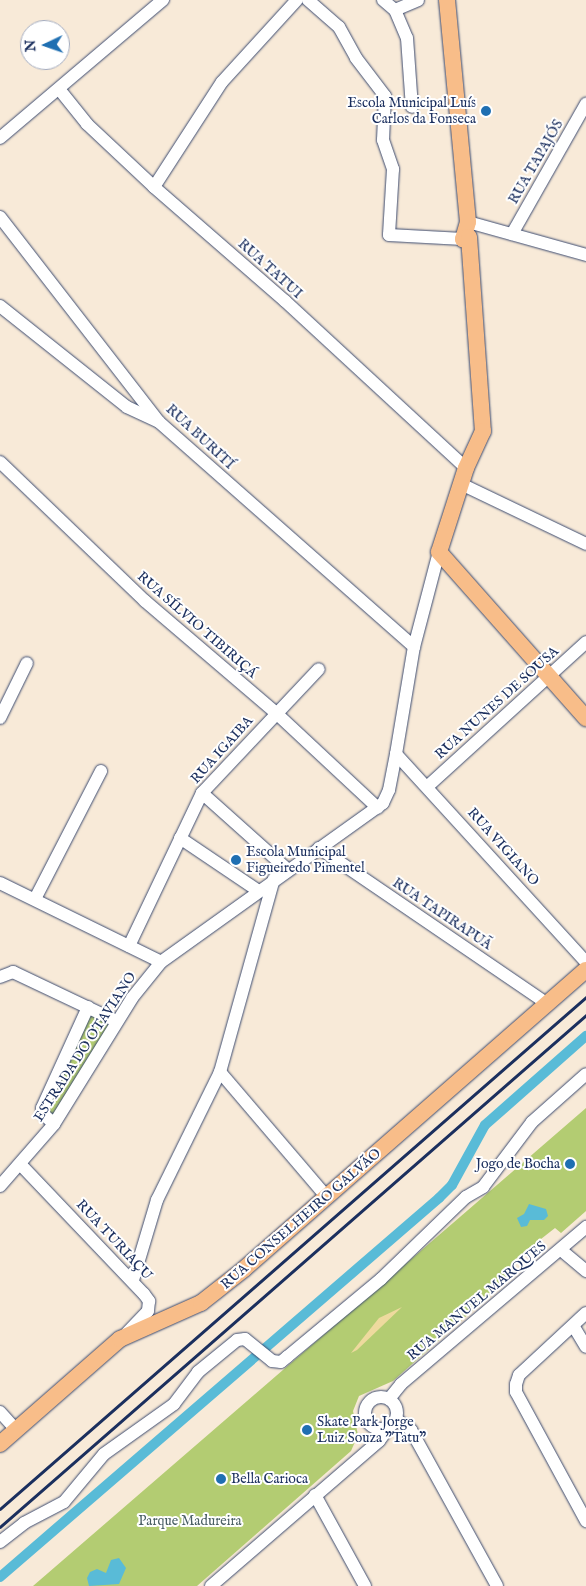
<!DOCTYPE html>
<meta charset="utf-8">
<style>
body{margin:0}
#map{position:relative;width:586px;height:1586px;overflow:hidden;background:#f8ead8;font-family:"IM FELL English",serif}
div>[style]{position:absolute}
.green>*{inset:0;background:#b3cc72}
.sand>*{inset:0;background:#eeda9e}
.water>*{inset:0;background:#59bbd7}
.canal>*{height:10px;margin:-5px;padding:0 5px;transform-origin:5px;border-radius:5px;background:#59bbd7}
.roads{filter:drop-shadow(0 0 1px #3c4b70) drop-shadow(0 0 1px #3c4b70)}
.minor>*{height:12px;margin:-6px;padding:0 6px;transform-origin:6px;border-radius:6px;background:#fff}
.minor>.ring{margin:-6px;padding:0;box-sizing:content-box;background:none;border:12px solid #fff;border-radius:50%}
.major>*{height:16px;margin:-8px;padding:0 8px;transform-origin:8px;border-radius:8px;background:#f8bd89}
.rail>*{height:2.5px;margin:-1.25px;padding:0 1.25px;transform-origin:1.25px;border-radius:1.25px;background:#1b2f5e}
.dots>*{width:14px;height:14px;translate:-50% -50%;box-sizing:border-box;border:2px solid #fff;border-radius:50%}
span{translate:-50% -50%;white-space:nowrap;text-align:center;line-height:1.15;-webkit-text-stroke:4px #fff;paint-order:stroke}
.poi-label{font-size:14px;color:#1b2f5e}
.right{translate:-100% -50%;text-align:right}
.left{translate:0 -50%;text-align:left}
.street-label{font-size:14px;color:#1b2f5e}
.park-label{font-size:14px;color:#495e64}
.north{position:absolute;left:20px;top:20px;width:50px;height:50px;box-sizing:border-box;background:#fff;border:1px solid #a4acbf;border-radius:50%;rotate:267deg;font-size:14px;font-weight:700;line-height:20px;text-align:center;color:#1b2f5e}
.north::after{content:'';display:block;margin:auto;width:18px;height:22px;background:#1f6fb2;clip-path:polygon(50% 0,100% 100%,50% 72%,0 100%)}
</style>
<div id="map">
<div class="green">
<i style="clip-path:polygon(88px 1013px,112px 1026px,52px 1117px,43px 1111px)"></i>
<i style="clip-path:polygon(586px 1108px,586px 1211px,561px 1233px,555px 1228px,541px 1239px,512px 1265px,517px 1271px,393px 1381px,359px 1396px,353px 1411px,358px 1435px,351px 1451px,197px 1586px,33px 1586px)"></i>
</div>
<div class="sand">
<i style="clip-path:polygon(402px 1307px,357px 1350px,351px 1353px,379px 1318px)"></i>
</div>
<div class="water">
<i style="clip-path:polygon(529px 1204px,546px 1209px,548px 1216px,544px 1220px,530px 1220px,527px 1226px,521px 1227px,517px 1218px,524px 1214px)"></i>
<i style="clip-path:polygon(119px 1558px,126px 1568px,119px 1584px,89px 1586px,87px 1578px,90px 1572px,97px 1569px,106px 1573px,111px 1560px)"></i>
</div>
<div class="canal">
<i style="left:0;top:1577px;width:580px;rotate:-40.8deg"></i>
<i style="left:439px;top:1198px;width:18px;rotate:-45deg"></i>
<i style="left:452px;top:1185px;width:68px;rotate:-61.2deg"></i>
<i style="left:485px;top:1125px;width:135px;rotate:-41.4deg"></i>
</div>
<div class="roads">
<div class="minor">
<i style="left:308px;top:0;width:41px;rotate:41.1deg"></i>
<i style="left:339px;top:27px;width:35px;rotate:61deg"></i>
<i style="left:356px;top:58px;width:48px;rotate:52.7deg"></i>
<i style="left:385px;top:96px;width:44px;rotate:92.6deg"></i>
<i style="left:383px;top:140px;width:31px;rotate:71deg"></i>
<i style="left:393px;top:169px;width:66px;rotate:93.5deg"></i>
<i style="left:389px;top:235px;width:74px;rotate:3.1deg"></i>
<i style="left:383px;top:0;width:16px;rotate:40deg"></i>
<i style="left:395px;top:10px;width:25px;rotate:-23deg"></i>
<i style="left:395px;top:10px;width:30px;rotate:67deg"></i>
<i style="left:407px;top:38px;width:69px;rotate:85.9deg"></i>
<i style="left:59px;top:89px;width:45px;rotate:51.3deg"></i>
<i style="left:87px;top:124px;width:92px;rotate:43.2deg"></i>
<i style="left:154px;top:187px;width:174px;rotate:41deg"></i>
<i style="left:285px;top:301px;width:246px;rotate:42.7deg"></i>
<i style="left:0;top:138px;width:214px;rotate:-40.3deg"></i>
<i style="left:154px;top:187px;width:125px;rotate:-57.1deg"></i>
<i style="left:222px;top:82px;width:111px;rotate:-47.6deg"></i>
<i style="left:0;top:217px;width:259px;rotate:52.2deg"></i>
<i style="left:159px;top:422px;width:340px;rotate:41.4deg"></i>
<i style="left:468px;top:222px;width:123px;rotate:15.6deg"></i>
<i style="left:512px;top:234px;width:150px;rotate:-60.4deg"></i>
<i style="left:0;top:306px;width:162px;rotate:38.5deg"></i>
<i style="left:127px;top:407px;width:35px;rotate:25deg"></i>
<i style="left:0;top:462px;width:201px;rotate:43.8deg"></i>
<i style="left:145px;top:601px;width:172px;rotate:40.5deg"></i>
<i style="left:276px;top:713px;width:139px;rotate:43deg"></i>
<i style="left:461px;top:484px;width:139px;rotate:25.6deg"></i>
<i style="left:0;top:718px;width:61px;rotate:-63.9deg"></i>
<i style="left:396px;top:754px;width:282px;rotate:47.6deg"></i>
<i style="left:428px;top:786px;width:214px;rotate:-42.3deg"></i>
<i style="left:202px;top:793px;width:114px;rotate:41.8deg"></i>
<i style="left:180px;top:838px;width:93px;rotate:34deg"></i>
<i style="left:319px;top:848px;width:277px;rotate:34.3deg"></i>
<i style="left:0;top:883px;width:179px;rotate:26.1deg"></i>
<i style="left:35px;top:899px;width:144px;rotate:-62.7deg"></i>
<i style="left:129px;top:946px;width:170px;rotate:-64.5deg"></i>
<i style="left:202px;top:793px;width:170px;rotate:-46.7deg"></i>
<i style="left:0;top:977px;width:14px;rotate:-21deg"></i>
<i style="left:13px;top:972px;width:114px;rotate:25.4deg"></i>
<i style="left:220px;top:1072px;width:163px;rotate:49.5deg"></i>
<i style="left:54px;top:1124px;width:16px;rotate:-137deg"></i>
<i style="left:42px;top:1113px;width:5px;rotate:-90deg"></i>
<i style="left:42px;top:1108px;width:111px;rotate:-65.5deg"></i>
<i style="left:21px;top:1165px;width:178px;rotate:46.4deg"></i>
<i style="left:144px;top:1294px;width:9px;rotate:54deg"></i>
<i style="left:149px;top:1301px;width:10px;rotate:96deg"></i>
<i style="left:148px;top:1311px;width:30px;rotate:134deg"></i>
<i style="left:0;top:1186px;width:82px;rotate:-48.9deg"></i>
<i style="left:54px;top:1124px;width:148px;rotate:-58.2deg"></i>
<i style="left:132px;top:998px;width:46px;rotate:-51.1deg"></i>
<i style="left:161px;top:962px;width:273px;rotate:-35.6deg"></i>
<i style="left:383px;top:803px;width:14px;rotate:-65deg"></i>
<i style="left:389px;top:790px;width:37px;rotate:-79deg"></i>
<i style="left:396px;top:754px;width:109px;rotate:-80.5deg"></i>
<i style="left:414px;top:647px;width:98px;rotate:-75.3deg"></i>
<i style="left:561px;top:1250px;width:33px;rotate:40deg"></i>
<i style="left:133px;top:1280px;width:84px;rotate:-73.3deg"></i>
<i style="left:157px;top:1200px;width:143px;rotate:-63.8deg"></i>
<i style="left:220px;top:1072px;width:201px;rotate:-74.4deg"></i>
<i style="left:586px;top:1313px;width:91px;rotate:137.2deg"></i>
<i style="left:519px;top:1375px;width:9px;rotate:108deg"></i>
<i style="left:516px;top:1384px;width:8px;rotate:90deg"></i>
<i style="left:516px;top:1392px;width:147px;rotate:61.5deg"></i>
<i style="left:574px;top:1327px;width:23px;rotate:59deg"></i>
<i class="ring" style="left:365px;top:1397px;width:20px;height:20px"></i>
<i style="left:389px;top:1399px;width:19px;rotate:-51deg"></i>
<i style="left:401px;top:1384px;width:243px;rotate:-40.3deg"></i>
<i style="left:0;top:1412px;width:24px;rotate:48deg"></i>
<i style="left:396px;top:1419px;width:19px;rotate:36deg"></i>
<i style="left:411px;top:1430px;width:178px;rotate:61.1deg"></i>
<i style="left:315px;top:1495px;width:104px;rotate:61.2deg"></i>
<i style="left:0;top:1542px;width:31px;rotate:-38deg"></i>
<i style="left:24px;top:1523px;width:45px;rotate:-27.7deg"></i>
<i style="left:64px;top:1502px;width:62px;rotate:-50.2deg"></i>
<i style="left:104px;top:1454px;width:86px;rotate:-35.5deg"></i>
<i style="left:174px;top:1404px;width:40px;rotate:-53deg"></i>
<i style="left:198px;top:1372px;width:50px;rotate:-39.4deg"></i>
<i style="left:237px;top:1340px;width:8px;rotate:-7deg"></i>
<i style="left:245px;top:1339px;width:35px;rotate:39deg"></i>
<i style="left:272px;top:1361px;width:9px;rotate:6deg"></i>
<i style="left:281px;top:1362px;width:8px;rotate:-40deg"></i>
<i style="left:287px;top:1357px;width:122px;rotate:-39.7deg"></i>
<i style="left:381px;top:1279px;width:118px;rotate:-44deg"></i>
<i style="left:466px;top:1197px;width:20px;rotate:-30deg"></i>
<i style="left:483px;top:1187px;width:81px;rotate:-53deg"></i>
<i style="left:532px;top:1122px;width:72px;rotate:-41.6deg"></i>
<i style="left:211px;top:1586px;width:222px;rotate:-40.8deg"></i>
<i style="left:379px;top:1441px;width:17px;rotate:-54deg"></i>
</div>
<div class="major">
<i style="left:447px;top:0;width:223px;rotate:84.6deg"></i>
<i style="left:468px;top:222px;width:18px;rotate:106deg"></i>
<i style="left:463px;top:239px;width:6px;rotate:-18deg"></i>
<i style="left:469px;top:237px;width:195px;rotate:85.9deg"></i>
<i style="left:483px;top:431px;width:41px;rotate:114.7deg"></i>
<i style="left:466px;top:468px;width:88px;rotate:107.8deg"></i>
<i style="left:439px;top:552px;width:222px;rotate:48.5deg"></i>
<i style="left:0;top:1444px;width:159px;rotate:-41.2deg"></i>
<i style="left:120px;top:1339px;width:89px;rotate:-24deg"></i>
<i style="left:201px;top:1303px;width:55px;rotate:-38.3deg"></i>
<i style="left:244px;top:1269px;width:454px;rotate:-41.2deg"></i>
</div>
</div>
<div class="rail">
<i style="left:0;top:1509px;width:778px;rotate:-41.14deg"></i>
<i style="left:0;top:1527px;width:778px;rotate:-41.14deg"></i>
</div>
<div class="dots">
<i style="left:486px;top:111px;background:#1f6fb2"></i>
<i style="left:236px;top:860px;background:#1f6fb2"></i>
<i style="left:570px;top:1164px;background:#1f6fb2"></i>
<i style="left:307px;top:1430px;background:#1f6fb2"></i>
<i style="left:221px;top:1479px;background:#1f6fb2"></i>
</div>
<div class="poi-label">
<span class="right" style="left:476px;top:111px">Escola Municipal Luís<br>Carlos da Fonseca</span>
<span class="left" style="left:246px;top:860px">Escola Municipal<br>Figueiredo Pimentel</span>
<span class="right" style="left:560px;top:1164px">Jogo de Bocha</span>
<span class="left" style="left:317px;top:1430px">Skate Park Jorge<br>Luiz Souza "Tatu"</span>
<span class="left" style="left:231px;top:1479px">Bella Carioca</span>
</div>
<div class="street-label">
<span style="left:536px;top:162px;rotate:-60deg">RUA TAPAJÓS</span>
<span style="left:270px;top:269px;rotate:42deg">RUA TATUI</span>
<span style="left:200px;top:437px;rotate:43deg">RUA BURITÍ</span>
<span style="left:197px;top:625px;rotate:41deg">RUA SÍLVIO TIBIRIÇÁ</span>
<span style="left:497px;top:703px;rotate:-42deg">RUA NUNES DE SOUSA</span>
<span style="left:222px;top:750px;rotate:-48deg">RUA IGAIBA</span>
<span style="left:503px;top:847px;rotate:48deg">RUA VIGIANO</span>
<span style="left:442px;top:914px;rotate:34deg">RUA TAPIRAPUÃ</span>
<span style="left:85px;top:1047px;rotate:-57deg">ESTRADA DO OTAVIANO</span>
<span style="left:301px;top:1219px;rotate:-41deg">RUA CONSELHEIRO GALVÃO</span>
<span style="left:114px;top:1240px;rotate:47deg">RUA TURIAÇU</span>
<span style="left:477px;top:1301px;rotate:-40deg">RUA MANUEL MARQUES</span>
</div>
<div class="park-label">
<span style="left:190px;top:1521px">Parque Madureira</span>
</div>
<div class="north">N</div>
</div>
